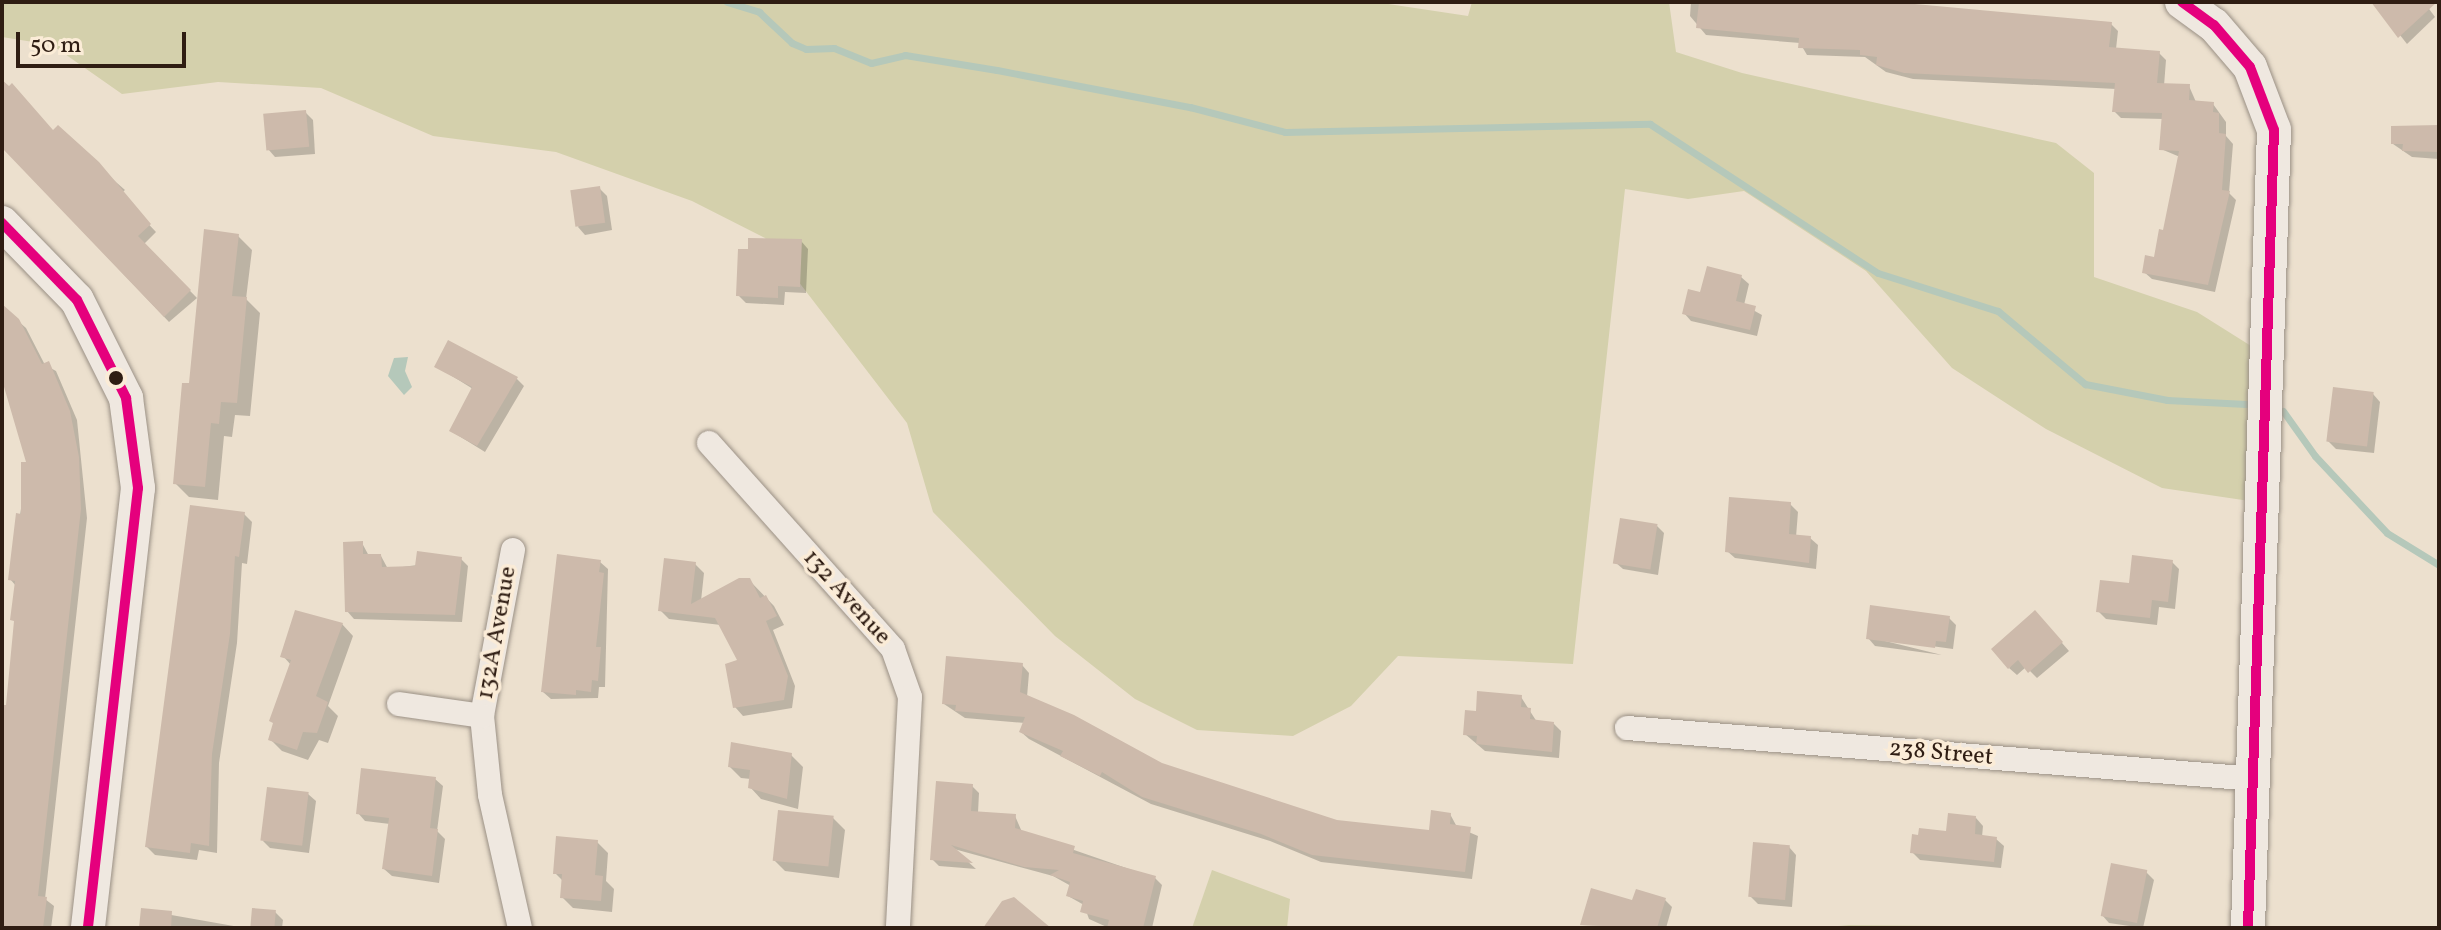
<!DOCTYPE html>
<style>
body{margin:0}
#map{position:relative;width:2441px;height:930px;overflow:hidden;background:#ece0ce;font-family:Vollkorn,serif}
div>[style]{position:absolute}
.green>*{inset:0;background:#d4d0ac}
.water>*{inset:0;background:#b5c8ba}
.shadow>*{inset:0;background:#0003}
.stream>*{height:7px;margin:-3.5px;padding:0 3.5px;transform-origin:3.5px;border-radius:3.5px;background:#b5c8ba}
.building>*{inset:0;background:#cdbaab;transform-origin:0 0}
.roads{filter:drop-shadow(0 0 2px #9a9085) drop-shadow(0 0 2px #9a9085)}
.street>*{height:24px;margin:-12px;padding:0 12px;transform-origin:12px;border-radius:12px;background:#efe8e0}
.secondary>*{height:34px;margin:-17px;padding:0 17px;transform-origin:17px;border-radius:17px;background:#efe8e0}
.bus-1>*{height:10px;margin:-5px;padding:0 5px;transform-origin:5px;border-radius:5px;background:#e5007d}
.dots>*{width:22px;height:22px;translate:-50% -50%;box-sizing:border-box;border:4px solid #fbecd7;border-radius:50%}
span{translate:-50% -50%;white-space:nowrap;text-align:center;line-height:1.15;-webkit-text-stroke:7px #fbecd7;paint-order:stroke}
.street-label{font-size:24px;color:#2f1d13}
.frame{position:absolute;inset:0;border:4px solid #2f1d13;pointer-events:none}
.scale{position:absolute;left:16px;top:32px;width:170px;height:36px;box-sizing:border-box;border:4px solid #2f1d13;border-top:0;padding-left:10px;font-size:24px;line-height:28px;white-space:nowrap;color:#2f1d13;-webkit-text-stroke:6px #fbecd7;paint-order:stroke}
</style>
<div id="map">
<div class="green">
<i style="clip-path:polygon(2px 2px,1375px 2px,1468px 16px,1472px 2px,1669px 2px,1676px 52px,1742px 73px,2056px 143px,2094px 173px,2094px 277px,2197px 312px,2267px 356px,2263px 503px,2162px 488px,2046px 429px,1952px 368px,1866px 271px,1744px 191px,1688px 199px,1625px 189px,1573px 664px,1398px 656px,1351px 706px,1293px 736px,1197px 730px,1135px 699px,1055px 636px,933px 512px,907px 423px,765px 238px,692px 201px,556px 152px,433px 136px,321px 88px,218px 82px,122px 94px,52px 45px,2px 37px)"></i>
<i style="clip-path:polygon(1212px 870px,1290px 899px,1287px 928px,1192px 928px)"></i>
<i style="clip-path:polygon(1849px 925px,1950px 926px,1961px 928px,1817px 928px)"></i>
</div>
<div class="water">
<i style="clip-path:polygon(408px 357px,405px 371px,412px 387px,404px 395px,388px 376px,394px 358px)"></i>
</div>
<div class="shadow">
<i style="clip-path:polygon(1691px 2px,1855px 2px,2111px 24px,2118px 31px,2116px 49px,2159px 53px,2166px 60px,2164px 86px,2189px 86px,2196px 102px,2213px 104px,2226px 122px,2226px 136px,2233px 144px,2229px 193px,2236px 200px,2215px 292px,2152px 279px,2144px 272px,2156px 259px,2165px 233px,2180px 157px,2161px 149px,2164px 119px,2121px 118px,2114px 111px,2116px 89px,1913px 79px,1886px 72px,1865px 57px,1807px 55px,1800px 43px,1706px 35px,1690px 16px)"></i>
<i style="clip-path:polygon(2374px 2px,2424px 2px,2435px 17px,2407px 44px)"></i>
<i style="clip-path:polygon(2px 80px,53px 133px,58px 128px,117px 183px,125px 190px,120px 194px,156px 232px,144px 244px,197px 298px,169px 322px,2px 146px)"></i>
<i style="clip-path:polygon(305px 112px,313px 120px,315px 154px,275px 157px,268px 149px)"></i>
<i style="clip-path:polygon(2439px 127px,2439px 159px,2412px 157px,2393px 144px)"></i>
<i style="clip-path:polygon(599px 188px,607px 196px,612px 230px,585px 235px,578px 227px)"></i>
<i style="clip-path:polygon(238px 236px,252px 250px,246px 299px,260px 313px,250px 416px,235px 415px,232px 437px,224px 436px,218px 500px,189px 497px,175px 483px,191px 386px)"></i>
<i style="clip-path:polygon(801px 241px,808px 249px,806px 293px,785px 292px,784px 305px,746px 303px,739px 296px)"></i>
<i style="clip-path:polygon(1741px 277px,1749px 284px,1744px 305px,1762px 315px,1757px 336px,1691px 321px,1684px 313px,1702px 295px)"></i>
<i style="clip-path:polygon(2px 307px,26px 328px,45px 365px,56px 371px,77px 420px,87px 518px,45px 899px,54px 906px,51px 928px,2px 928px,2px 707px,8px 707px,14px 661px,16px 586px,10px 579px,28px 464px,6px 386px,2px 388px)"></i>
<i style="clip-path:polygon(436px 366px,517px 379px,524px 386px,485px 452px,451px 431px,473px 389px)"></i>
<i style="clip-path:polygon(2373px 394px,2380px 402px,2374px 453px,2336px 449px,2328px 441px)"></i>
<i style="clip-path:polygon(1790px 504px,1798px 512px,1796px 537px,1810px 538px,1818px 545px,1816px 569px,1735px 558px,1727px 551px)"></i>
<i style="clip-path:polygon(244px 514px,252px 522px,247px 564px,242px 563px,237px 643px,219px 763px,217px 853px,199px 850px,197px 860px,155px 855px,147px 847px)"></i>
<i style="clip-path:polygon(1657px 526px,1664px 533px,1658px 575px,1623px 569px,1615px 562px)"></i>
<i style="clip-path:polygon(362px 543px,369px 556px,381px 556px,388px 569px,461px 559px,468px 566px,462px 622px,354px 619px,347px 611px)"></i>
<i style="clip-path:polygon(600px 562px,608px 569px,605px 687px,599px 687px,598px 698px,551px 699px,543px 692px)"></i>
<i style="clip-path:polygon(2172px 562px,2179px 569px,2175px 609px,2159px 607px,2157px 625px,2106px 619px,2098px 611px)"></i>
<i style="clip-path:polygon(695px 564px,704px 573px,701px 601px,749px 580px,774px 606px,784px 625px,773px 630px,795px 686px,792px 708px,743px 716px,735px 707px,740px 662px,721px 625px,669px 619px,660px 610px)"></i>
<i style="clip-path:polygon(1949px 618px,1956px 625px,1953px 649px,1873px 638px,1942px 655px,1875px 646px,1868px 638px)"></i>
<i style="clip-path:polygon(2042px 620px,2069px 651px,2037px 678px,2026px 667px,2017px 675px,2009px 668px)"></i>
<i style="clip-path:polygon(342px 624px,353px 636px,328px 706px,338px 716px,328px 743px,319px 740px,308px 760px,282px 751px,270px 739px,291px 665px,283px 656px)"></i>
<i style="clip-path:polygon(1022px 665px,1029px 673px,1027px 697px,1161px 765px,1337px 822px,1430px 832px,1450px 814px,1457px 827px,1478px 836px,1472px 879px,1321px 862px,1270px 841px,1151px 804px,1029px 739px,1021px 732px,1025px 723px,965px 718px,944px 704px)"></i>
<i style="clip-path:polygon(1521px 697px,1537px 722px,1554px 724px,1561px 731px,1559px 758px,1485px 751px,1465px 734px,1477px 713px)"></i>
<i style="clip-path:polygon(791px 755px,803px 767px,798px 809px,761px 799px,750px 787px,751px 779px,741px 778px,730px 767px)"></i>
<i style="clip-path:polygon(435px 779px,443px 786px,437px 831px,445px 839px,439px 883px,392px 876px,384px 869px,390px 824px,365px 821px,358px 813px)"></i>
<i style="clip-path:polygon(972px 786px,979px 793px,978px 813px,1015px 816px,1022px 832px,1155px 878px,1162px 885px,1152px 928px,1109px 928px,1089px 919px,1084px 905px,1068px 896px,1071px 886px,1053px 876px,954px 849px,976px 869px,939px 866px,932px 859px)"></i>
<i style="clip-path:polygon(308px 794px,316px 801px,309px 853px,270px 848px,263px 841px)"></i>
<i style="clip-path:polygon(833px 818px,845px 830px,839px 878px,785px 871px,774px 860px)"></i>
<i style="clip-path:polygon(1976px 818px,1983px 826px,1982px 837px,1996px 839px,2004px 846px,2001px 868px,1920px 860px,1912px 852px)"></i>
<i style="clip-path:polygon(597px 842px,608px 853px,606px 881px,614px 889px,612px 912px,573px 908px,562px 897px,563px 881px,555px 873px)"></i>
<i style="clip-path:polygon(1789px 847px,1796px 855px,1792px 907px,1758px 904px,1750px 896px)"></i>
<i style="clip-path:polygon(2146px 872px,2154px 880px,2143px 928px,2109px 923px,2102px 915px)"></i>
<i style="clip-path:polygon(1665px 900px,1672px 907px,1666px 928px,1582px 925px,1634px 902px)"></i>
<i style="clip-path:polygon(143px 910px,245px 928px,134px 928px,141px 926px)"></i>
<i style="clip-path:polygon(275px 912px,283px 920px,282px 928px,252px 928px)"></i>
</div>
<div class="stream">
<i style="left:727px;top:2px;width:34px;rotate:17deg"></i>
<i style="left:759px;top:12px;width:45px;rotate:43.2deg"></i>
<i style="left:792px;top:43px;width:15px;rotate:23deg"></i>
<i style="left:806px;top:49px;width:28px;rotate:-2deg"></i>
<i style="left:834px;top:48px;width:40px;rotate:22deg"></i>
<i style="left:871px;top:63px;width:35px;rotate:-13deg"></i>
<i style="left:905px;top:55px;width:93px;rotate:9.3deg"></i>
<i style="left:997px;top:70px;width:197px;rotate:10.9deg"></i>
<i style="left:1190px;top:107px;width:98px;rotate:14.7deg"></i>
<i style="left:1285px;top:132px;width:365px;rotate:-1.3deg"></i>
<i style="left:1650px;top:124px;width:272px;rotate:33.2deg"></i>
<i style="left:1878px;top:273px;width:126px;rotate:17.6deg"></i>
<i style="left:1998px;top:311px;width:114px;rotate:40deg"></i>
<i style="left:2085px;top:384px;width:84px;rotate:11deg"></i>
<i style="left:2167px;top:400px;width:79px;rotate:2.9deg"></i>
<i style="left:2283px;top:411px;width:55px;rotate:54.6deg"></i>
<i style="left:2315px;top:456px;width:105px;rotate:46.9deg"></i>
<i style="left:2387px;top:533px;width:61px;rotate:31.6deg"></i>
</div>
<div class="building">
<i style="clip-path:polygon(1699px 2px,1904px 3px,2112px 22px,2109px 47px,2160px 51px,2157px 83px,2190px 84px,2189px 100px,2214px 102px,2213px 112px,2219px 113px,2219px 133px,2226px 134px,2222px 190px,2230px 191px,2208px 285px,2142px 273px,2145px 255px,2154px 257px,2159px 229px,2163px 230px,2179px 151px,2159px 150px,2162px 113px,2112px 112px,2115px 83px,1904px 73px,1876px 65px,1877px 57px,1860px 55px,1860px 50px,1798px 48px,1799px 38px,1696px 28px)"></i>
<i style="clip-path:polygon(2371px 2px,2437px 2px,2398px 38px)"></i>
<i style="clip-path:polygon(2px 80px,9px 86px,12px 83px,53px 130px,58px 125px,99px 162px,151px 224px,138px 236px,191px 290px,164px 317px,2px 148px)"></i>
<i style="left:306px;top:110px;width:37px;height:43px;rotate:85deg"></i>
<i style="clip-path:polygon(2439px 125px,2439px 152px,2402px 151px,2403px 144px,2391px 144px,2391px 126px)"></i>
<i style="left:600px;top:186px;width:37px;height:30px;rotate:82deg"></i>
<i style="clip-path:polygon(204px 229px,239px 234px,232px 296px,247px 297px,237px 403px,221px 402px,219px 424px,211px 423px,205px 487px,173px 484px,182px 383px,189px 383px)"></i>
<i style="clip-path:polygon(748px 238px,802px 239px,800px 287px,778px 286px,778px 298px,736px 296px,738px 249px,748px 249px)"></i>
<i style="clip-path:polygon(1707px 266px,1742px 275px,1736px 301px,1756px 306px,1750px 330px,1682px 314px,1688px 289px,1700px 292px)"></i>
<i style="clip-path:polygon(2px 304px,19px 319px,42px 364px,49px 361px,70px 411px,79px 457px,81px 509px,38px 896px,47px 897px,43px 928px,2px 928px,2px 705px,6px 705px,14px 621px,10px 620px,15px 581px,8px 580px,16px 513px,21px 514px,21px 462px,26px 462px,2px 380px)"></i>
<i style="clip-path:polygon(448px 340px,518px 377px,477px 446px,449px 431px,472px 387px,434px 367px)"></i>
<i style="left:2333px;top:387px;width:41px;height:55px;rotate:7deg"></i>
<i style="clip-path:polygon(1729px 497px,1791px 502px,1789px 534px,1811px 536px,1809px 563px,1725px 552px)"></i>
<i style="clip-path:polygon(190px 505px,245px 512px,239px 557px,235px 556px,230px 634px,212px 754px,209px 846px,191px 843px,190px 853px,145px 847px)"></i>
<i style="left:1620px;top:518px;width:38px;height:46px;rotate:9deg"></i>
<i style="clip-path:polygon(363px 541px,363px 554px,381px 554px,382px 567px,415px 566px,417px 551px,462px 557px,455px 615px,345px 612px,343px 542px)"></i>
<i style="clip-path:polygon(557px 554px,601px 560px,599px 572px,604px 573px,596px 647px,601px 647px,598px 681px,592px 680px,591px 692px,576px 690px,576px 695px,541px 692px)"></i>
<i style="clip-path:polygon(2132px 555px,2173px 560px,2168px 602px,2152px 600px,2150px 618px,2096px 612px,2100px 580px,2129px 583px)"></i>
<i style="clip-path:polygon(664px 558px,696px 562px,691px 604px,739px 578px,750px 578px,760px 598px,766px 595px,777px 616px,766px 621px,788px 676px,784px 700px,733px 708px,725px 664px,737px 660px,715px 618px,658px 611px)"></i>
<i style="clip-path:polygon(1870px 605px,1950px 616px,1946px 642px,1936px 641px,1935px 648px,1866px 639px)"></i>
<i style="clip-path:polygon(295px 610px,343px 623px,316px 696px,328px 702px,317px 733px,303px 732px,297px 750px,268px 740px,273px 723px,269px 721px,291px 660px,280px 657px)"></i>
<i style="clip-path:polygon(2035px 610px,2063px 642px,2028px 673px,2018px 660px,2008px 669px,1991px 649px)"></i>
<i style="clip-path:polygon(946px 656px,1023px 663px,1020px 692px,1074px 715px,1162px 763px,1337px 820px,1429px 830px,1431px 810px,1451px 813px,1450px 824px,1471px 827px,1465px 872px,1312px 855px,1261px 834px,1142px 797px,1102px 772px,1100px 776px,1060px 756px,1063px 751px,1019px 732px,1025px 717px,955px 711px,956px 705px,942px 704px)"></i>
<i style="clip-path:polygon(1477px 691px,1522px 695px,1521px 707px,1531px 708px,1530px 719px,1554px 722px,1552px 752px,1476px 744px,1477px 736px,1463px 735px,1465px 710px,1476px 711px)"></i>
<i style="clip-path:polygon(731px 742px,792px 753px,787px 799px,748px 788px,750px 770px,728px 767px)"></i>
<i style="clip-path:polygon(361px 768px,436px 777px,430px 828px,438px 829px,432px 876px,382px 869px,389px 818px,356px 814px)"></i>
<i style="clip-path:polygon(936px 781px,973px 784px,971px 811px,1016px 814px,1015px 828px,1075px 846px,1073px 853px,1156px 876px,1143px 928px,1107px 928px,1109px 920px,1080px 912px,1083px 901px,1066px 896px,1070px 882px,1050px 875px,1059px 870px,1024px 867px,951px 845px,973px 863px,930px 860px)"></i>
<i style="left:267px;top:787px;width:42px;height:54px;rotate:7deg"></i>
<i style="left:778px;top:810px;width:56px;height:51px;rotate:6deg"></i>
<i style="clip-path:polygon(1948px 813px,1976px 816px,1975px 834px,1997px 837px,1994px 862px,1910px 853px,1912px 834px,1918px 835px,1919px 828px,1946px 831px)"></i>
<i style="clip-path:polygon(556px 836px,598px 840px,595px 875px,603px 876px,601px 901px,560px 898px,562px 874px,553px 874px)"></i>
<i style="left:1753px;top:842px;width:37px;height:55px;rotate:5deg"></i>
<i style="left:2111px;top:863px;width:37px;height:54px;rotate:11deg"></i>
<i style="clip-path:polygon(1591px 888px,1632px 900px,1636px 889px,1666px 898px,1657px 928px,1580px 925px)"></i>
<i style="clip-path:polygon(1014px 897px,1051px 928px,983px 928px,1002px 901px)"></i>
<i style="clip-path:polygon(141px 908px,172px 911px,171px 928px,139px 928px)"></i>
<i style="left:252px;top:908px;width:24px;height:20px;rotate:5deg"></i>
</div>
<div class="roads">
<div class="street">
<i style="left:709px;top:443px;width:276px;rotate:48.2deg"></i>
<i style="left:893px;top:649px;width:51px;rotate:70.5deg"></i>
<i style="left:910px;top:697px;width:231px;rotate:93deg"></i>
<i style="left:513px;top:550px;width:169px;rotate:100.6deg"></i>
<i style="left:482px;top:716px;width:79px;rotate:84.2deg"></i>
<i style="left:490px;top:795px;width:136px;rotate:77.3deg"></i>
<i style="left:399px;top:704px;width:84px;rotate:8.2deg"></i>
<i style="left:1627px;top:728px;width:630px;rotate:4.64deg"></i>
</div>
<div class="secondary">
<i style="left:2182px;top:2px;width:39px;rotate:36deg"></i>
<i style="left:2214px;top:25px;width:55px;rotate:49.4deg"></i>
<i style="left:2250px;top:67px;width:67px;rotate:69.1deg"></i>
<i style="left:2274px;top:130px;width:798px;rotate:91.87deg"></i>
<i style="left:2px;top:223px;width:107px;rotate:45.8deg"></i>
<i style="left:77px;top:300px;width:110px;rotate:63.4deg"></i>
<i style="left:126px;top:398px;width:91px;rotate:82.4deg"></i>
<i style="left:138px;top:488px;width:443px;rotate:96.5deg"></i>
</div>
</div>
<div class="bus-1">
<i style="left:2182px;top:2px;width:39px;rotate:36deg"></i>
<i style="left:2214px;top:25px;width:55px;rotate:49.4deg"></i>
<i style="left:2250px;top:67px;width:67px;rotate:69.1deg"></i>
<i style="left:2274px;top:130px;width:798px;rotate:91.87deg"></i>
<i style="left:2px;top:223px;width:107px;rotate:45.8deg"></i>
<i style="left:77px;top:300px;width:110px;rotate:63.4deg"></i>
<i style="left:126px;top:398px;width:91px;rotate:82.4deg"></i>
<i style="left:138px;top:488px;width:443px;rotate:96.5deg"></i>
</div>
<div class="dots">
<i style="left:116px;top:378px;background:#2f1d13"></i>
</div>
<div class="street-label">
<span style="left:846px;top:598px;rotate:48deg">132 Avenue</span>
<span style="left:498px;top:633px;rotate:-80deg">132A Avenue</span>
<span style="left:1941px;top:754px;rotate:5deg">238 Street</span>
</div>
<div class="frame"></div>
<div class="scale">50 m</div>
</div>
